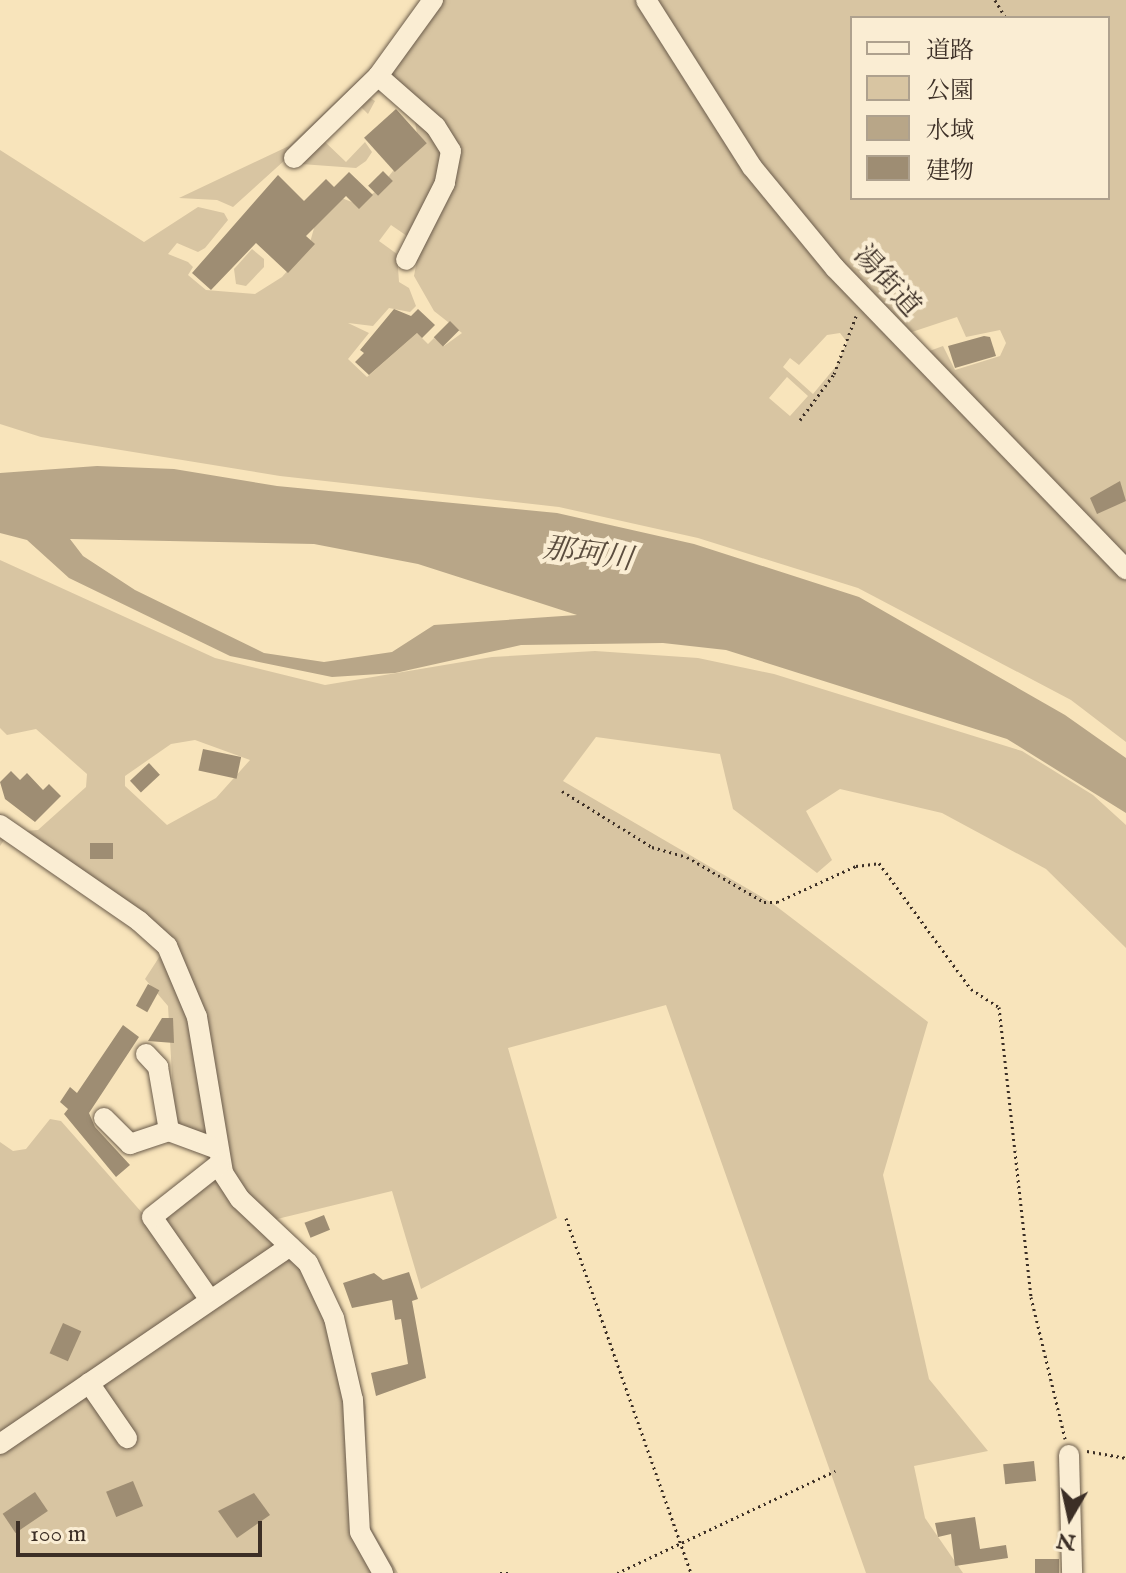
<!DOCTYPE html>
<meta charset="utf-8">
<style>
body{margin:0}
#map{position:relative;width:1126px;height:1573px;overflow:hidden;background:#f8e4bb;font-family:"IM FELL English","Noto Serif JP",serif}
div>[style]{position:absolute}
.green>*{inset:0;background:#d8c5a2}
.water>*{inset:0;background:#b8a688}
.building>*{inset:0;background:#9e8d73;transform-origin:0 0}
.path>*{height:3px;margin-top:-1.5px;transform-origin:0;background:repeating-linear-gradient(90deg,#3c2f26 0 2px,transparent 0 6px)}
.roads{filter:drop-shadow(0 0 2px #6b5c4b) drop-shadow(0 0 2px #6b5c4b)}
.minor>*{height:20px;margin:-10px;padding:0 10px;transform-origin:10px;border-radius:10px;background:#faedd3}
span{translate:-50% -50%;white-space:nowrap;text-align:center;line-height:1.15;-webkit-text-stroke:8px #faedd3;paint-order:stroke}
.street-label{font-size:28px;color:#3c2f26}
.water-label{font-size:30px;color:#5b4d3e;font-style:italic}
.legend{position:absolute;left:850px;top:16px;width:260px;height:184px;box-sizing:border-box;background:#faedd3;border:2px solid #aea18e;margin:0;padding:10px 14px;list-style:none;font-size:24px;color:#3c2f26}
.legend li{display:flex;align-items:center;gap:16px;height:40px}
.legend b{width:40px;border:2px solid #aea18e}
.north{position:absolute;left:1030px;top:1477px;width:80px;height:80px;-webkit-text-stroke:6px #faedd3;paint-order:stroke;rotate:189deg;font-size:22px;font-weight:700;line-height:32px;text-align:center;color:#3c2f26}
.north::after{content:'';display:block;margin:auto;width:28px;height:36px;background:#3c2f26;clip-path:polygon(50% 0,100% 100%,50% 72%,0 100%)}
.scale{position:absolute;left:16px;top:1521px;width:246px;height:36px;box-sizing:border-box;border:4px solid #3c2f26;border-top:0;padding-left:10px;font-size:24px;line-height:28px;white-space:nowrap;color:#3c2f26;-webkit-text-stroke:6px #faedd3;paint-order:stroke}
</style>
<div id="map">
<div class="green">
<i style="clip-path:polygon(429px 0,327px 122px,233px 207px,217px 200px,179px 198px,289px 146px,372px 67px)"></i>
<i style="clip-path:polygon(evenodd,440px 0,1126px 0,1126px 742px,1071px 700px,858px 588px,698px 538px,559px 507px,280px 476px,41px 437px,0 424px,0 150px,144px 242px,198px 207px,224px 213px,228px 220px,205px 248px,198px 252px,177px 243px,168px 254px,188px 262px,193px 267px,188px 275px,206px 290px,255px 294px,282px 277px,309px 246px,316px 221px,339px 197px,357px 204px,378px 190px,418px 139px,415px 122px,424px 111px,388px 77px,440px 0,852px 18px,1108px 18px,1108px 198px,852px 198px,852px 18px,440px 0,391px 225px,420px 245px,414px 276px,434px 311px,462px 333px,444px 346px,434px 338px,428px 344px,417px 333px,367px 377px,348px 359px,369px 333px,348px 323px,373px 326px,389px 308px,410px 312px,416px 306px,409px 288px,399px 282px,397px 254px,379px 241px,391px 225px,440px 0,957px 317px,966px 337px,1000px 330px,1006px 343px,1000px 356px,955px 370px,943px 346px,913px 357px,903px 335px,957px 317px,440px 0,840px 333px,847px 342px,837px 365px,813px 394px,783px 367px,790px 358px,799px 365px,827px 335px,840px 333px,440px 0,787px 377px,808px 396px,790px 416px,769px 398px,787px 377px)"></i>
<i style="clip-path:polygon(362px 93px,375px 101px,368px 114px,358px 104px,323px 140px,346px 162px,365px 142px,372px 152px,366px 161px,356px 168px,301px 164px,301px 156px)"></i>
<i style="clip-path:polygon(252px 249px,264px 259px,264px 267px,246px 286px,236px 284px,234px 269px)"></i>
<i style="clip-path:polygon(evenodd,0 560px,215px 658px,325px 685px,492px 657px,595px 651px,698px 658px,774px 674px,1022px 751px,1093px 795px,1126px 825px,1126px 948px,1046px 869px,942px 813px,840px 789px,806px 811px,832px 860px,817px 873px,733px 809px,720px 754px,596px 737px,563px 781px,772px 903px,928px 1022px,883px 1175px,929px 1379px,988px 1451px,914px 1466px,925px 1518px,963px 1573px,866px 1573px,666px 1005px,508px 1048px,557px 1218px,421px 1289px,392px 1191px,273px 1220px,227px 1170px,217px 1128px,201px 1132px,175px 1126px,168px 1006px,145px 979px,169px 942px,11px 830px,0 846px,0 814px,24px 831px,38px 830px,86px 787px,87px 774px,36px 729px,7px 735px,0 728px,0 560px,195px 740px,250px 760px,216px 798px,167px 825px,125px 786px,125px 776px,171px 744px,195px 740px)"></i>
<i style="clip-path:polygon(50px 1119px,61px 1121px,152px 1224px,214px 1177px,316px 1261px,345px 1322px,366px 1407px,367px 1521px,398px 1573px,0 1573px,0 1142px,13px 1151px,26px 1149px)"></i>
</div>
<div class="water">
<i style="clip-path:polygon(evenodd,97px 466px,174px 469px,277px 486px,557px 513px,694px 544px,859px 597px,1065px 715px,1126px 758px,1126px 813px,1007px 739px,726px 650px,663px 643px,521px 645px,395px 673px,332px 677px,230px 656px,69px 578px,27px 540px,0 533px,0 473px,97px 466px,70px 539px,314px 544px,418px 564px,577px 615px,434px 625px,392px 652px,324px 662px,264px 653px,135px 590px,83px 556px,70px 539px)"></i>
</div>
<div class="building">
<i style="left:396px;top:109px;width:46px;height:43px;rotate:48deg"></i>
<i style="left:383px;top:171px;width:14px;height:21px;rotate:45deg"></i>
<i style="clip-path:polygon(349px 172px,373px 195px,359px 209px,346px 196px,306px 236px,315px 244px,288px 273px,256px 243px,211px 290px,192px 273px,278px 175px,304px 201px,326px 179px,334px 187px)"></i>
<i style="clip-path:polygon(394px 309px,411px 316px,418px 309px,435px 325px,422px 338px,417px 333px,369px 375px,355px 362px,364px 353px,360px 350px)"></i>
<i style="left:450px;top:321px;width:13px;height:23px;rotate:45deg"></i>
<i style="clip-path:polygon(984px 336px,990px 337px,996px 356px,955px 368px,948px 346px)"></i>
<i style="clip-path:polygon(1120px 481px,1126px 501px,1097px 514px,1090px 498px)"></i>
<i style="left:203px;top:749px;width:39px;height:22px;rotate:12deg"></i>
<i style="left:149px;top:763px;width:16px;height:26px;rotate:47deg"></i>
<i style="clip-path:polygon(11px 771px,20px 780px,27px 773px,43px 790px,49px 784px,61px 796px,35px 822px,5px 799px,0 782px)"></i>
<i style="left:90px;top:843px;width:23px;height:16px"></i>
<i style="left:148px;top:984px;width:13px;height:25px;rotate:29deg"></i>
<i style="clip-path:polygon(162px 1018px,173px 1018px,174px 1043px,148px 1041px)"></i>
<i style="clip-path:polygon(123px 1025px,139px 1037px,89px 1113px,95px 1127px,130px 1165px,116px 1177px,64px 1114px,68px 1109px,60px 1102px,70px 1087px,77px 1093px)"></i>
<i style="left:324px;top:1215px;width:16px;height:21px;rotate:68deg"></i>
<i style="clip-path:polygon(409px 1272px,418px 1299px,412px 1301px,426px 1378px,376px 1396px,371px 1373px,408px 1364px,401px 1319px,395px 1320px,392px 1300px,352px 1308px,343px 1283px,374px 1273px,383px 1280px)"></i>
<i style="left:63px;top:1323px;width:20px;height:33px;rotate:24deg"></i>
<i style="left:1034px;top:1461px;width:20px;height:31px;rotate:84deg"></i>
<i style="left:133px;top:1481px;width:27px;height:29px;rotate:68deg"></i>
<i style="left:35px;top:1492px;width:23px;height:39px;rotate:56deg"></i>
<i style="clip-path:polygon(254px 1493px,270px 1515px,237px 1538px,218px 1511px)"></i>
<i style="clip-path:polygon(975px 1517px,980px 1549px,1006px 1545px,1008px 1558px,955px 1566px,951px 1534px,938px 1537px,935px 1523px)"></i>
<i style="left:1059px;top:1559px;width:14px;height:24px;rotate:90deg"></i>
</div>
<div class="path">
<i style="left:995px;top:0;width:21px;rotate:59deg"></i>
<i style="left:800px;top:420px;width:57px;rotate:-53.5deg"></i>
<i style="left:834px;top:374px;width:62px;rotate:-69.2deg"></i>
<i style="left:562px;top:791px;width:106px;rotate:31.9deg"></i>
<i style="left:652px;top:847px;width:36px;rotate:16deg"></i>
<i style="left:687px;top:857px;width:89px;rotate:30.3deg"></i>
<i style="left:764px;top:902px;width:13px"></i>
<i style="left:777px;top:902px;width:87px;rotate:-24.5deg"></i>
<i style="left:856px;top:866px;width:23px;rotate:-7deg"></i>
<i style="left:879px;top:863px;width:156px;rotate:53.9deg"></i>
<i style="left:971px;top:989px;width:33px;rotate:33deg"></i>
<i style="left:999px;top:1007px;width:292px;rotate:83.7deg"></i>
<i style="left:1031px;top:1297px;width:146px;rotate:76.5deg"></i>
<i style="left:566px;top:1218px;width:376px;rotate:70.6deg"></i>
<i style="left:1087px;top:1451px;width:40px;rotate:10deg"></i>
<i style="left:500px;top:1573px;width:8px"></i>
<i style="left:617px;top:1573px;width:241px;rotate:-25.1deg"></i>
</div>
<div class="roads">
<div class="minor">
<i style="left:646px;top:0;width:198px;rotate:57.6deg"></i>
<i style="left:752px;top:167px;width:131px;rotate:50.6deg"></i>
<i style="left:835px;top:268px;width:419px;rotate:46deg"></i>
<i style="left:378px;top:76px;width:77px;rotate:41.3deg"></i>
<i style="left:436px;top:127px;width:28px;rotate:58deg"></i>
<i style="left:451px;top:151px;width:33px;rotate:101deg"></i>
<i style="left:445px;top:183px;width:86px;rotate:116.9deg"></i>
<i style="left:294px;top:158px;width:117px;rotate:-44.3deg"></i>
<i style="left:378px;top:76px;width:94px;rotate:-54.1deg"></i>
<i style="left:0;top:825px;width:169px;rotate:34.6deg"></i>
<i style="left:139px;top:921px;width:38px;rotate:42deg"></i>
<i style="left:167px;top:946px;width:77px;rotate:67.1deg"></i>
<i style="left:197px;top:1017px;width:158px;rotate:80.5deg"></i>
<i style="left:223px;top:1173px;width:31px;rotate:57deg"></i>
<i style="left:240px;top:1199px;width:93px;rotate:43.3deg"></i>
<i style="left:308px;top:1263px;width:61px;rotate:64.7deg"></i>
<i style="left:334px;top:1318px;width:84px;rotate:77deg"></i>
<i style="left:353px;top:1400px;width:132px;rotate:87deg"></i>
<i style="left:360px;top:1532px;width:47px;rotate:60.7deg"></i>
<i style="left:146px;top:1054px;width:18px;rotate:47deg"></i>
<i style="left:158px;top:1067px;width:65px;rotate:80.2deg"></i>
<i style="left:169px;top:1131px;width:49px;rotate:20.3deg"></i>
<i style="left:104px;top:1118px;width:37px;rotate:45deg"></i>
<i style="left:130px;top:1144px;width:41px;rotate:-18.4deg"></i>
<i style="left:210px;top:1300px;width:101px;rotate:-124.9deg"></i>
<i style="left:152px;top:1217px;width:85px;rotate:-38.3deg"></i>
<i style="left:89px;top:1383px;width:67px;rotate:55.4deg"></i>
<i style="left:0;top:1444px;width:351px;rotate:-34.3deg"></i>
<i style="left:1069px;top:1455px;width:118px;rotate:88.5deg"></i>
</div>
</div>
<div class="street-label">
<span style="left:886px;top:282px;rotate:48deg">湯街道</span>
</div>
<div class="water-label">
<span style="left:588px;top:555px;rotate:8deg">那珂川</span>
</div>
<ul class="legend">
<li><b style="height:10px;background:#faedd3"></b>道路</li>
<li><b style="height:22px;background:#d8c5a2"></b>公園</li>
<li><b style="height:22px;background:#b8a688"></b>水域</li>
<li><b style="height:22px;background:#9e8d73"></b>建物</li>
</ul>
<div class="north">N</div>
<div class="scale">100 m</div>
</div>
